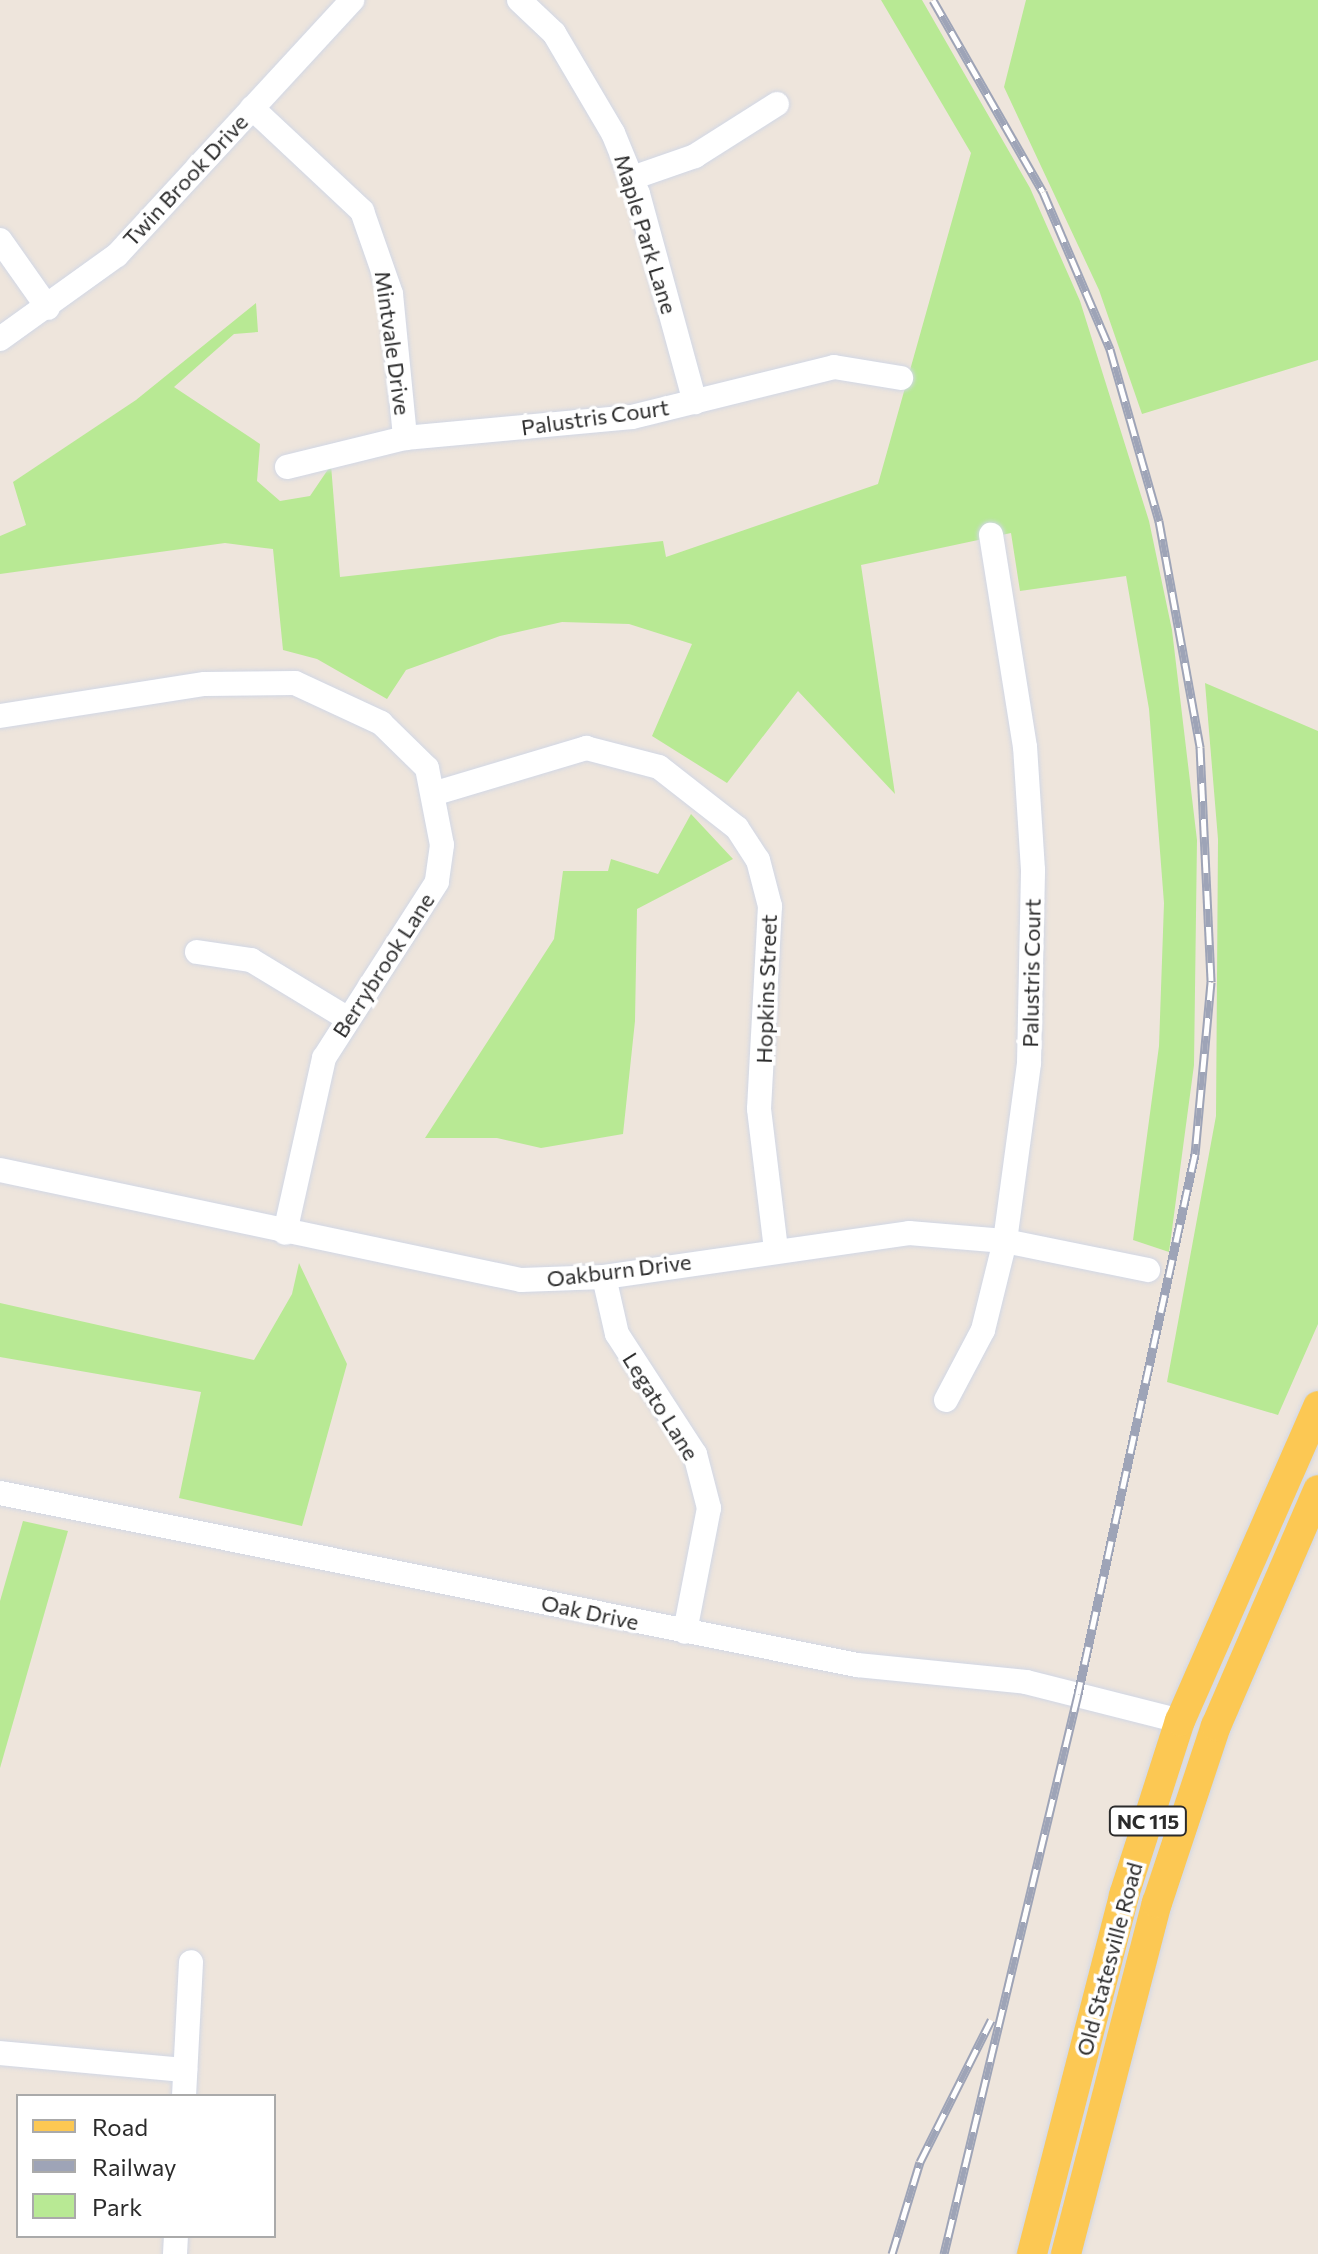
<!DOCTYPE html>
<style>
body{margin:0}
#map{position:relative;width:1318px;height:2254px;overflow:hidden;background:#eee5dc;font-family:Commissioner,sans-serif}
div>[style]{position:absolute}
.green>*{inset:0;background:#b8e994}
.roads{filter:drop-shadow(0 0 2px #d1d7e5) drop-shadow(0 0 2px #d1d7e5)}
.minor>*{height:24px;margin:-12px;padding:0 12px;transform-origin:12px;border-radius:12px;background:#fff}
.major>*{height:30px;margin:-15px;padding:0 15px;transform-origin:15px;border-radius:15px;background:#fcc853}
.rail>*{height:9px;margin-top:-4.5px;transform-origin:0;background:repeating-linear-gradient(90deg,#fff 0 18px,#9ea4b7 0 36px);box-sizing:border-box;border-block:2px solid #9ea4b7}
span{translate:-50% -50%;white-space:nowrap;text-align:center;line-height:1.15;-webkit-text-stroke:7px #fff;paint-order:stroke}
.shield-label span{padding:2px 6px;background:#fff;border:2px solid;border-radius:6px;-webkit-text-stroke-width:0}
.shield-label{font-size:20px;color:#2b2b2b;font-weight:700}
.street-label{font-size:22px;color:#2b2b2b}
.legend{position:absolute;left:16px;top:2094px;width:260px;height:144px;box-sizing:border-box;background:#fff;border:2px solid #aaa;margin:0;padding:10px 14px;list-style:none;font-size:24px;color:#2b2b2b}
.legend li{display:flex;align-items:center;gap:16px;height:40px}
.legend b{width:40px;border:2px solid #aaa}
</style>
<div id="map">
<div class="green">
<i style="clip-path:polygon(881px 0,922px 0,1030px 188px,1080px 301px,1149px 521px,1172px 630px,1197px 840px,1194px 1065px,1169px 1252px,1133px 1240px,1159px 1046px,1164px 903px,1149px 709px,1126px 576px,1020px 591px,1011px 533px,861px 565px,895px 794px,798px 691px,727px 783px,652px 736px,692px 644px,629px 624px,562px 622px,500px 636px,406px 670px,387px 699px,317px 659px,283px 650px,273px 549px,225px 543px,0 574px,0 536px,26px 525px,13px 482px,136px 400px,256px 303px,258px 332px,234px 334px,174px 387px,260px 444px,257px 481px,280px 501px,310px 496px,331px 465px,340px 577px,663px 541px,666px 557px,878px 484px,971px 153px)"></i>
<i style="clip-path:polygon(1026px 0,1318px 0,1318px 360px,1142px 414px,1099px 290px,1004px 87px)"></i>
<i style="clip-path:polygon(1205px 683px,1318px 731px,1318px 1324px,1278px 1415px,1167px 1382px,1216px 1116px,1218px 839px)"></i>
<i style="clip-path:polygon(691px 814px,733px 859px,637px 909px,635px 1021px,623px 1134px,541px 1148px,497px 1138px,425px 1138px,554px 939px,563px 871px,608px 871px,611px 859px,658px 874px)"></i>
<i style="clip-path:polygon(299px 1263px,347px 1364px,302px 1526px,179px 1498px,201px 1392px,0 1357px,0 1303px,254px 1360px,292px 1294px)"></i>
<i style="clip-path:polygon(23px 1521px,68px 1531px,0 1768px,0 1601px)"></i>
</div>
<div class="roads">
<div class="minor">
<i style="left:519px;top:0;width:48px;rotate:43.3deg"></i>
<i style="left:554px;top:33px;width:116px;rotate:59.5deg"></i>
<i style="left:613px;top:133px;width:66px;rotate:67.7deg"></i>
<i style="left:638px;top:194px;width:216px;rotate:74.7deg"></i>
<i style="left:252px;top:108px;width:151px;rotate:43.1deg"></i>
<i style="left:362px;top:211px;width:88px;rotate:70.7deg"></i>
<i style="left:391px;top:294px;width:145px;rotate:84.4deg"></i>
<i style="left:632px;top:178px;width:67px;rotate:-19.2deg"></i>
<i style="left:695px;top:156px;width:97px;rotate:-32.4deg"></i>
<i style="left:0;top:240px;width:83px;rotate:54.8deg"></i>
<i style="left:0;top:339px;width:144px;rotate:-35.7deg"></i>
<i style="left:117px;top:255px;width:347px;rotate:-47.3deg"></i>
<i style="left:287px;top:467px;width:122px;rotate:-13.8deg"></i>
<i style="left:405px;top:438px;width:228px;rotate:-5.3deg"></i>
<i style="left:632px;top:417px;width:208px;rotate:-13.9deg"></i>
<i style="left:834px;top:367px;width:68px;rotate:9.3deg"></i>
<i style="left:0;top:716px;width:207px;rotate:-8.9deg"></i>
<i style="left:205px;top:684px;width:90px;rotate:-0.6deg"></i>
<i style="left:295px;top:683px;width:95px;rotate:24.9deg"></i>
<i style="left:381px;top:723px;width:64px;rotate:44.4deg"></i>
<i style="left:427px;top:768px;width:78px;rotate:79deg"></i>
<i style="left:442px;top:845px;width:37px;rotate:98deg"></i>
<i style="left:437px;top:882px;width:209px;rotate:122.7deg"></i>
<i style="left:324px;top:1058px;width:179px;rotate:102.6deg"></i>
<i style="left:436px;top:793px;width:157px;rotate:-16.7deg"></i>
<i style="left:586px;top:748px;width:75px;rotate:14.6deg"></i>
<i style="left:659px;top:767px;width:99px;rotate:38deg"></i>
<i style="left:737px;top:828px;width:38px;rotate:57deg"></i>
<i style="left:758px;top:860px;width:48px;rotate:75.4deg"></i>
<i style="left:770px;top:906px;width:203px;rotate:93.1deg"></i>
<i style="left:759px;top:1109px;width:141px;rotate:83.1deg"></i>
<i style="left:197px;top:952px;width:55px;rotate:8.4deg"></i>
<i style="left:251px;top:960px;width:110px;rotate:31.2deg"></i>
<i style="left:0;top:1170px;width:532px;rotate:11.92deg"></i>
<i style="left:521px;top:1280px;width:83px;rotate:-2.1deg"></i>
<i style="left:604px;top:1277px;width:308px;rotate:-8.2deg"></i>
<i style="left:909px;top:1233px;width:96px;rotate:4.8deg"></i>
<i style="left:1005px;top:1241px;width:146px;rotate:11.5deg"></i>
<i style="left:604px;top:1277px;width:58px;rotate:77.2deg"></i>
<i style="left:617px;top:1334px;width:143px;rotate:57deg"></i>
<i style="left:695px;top:1454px;width:56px;rotate:75.5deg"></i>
<i style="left:709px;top:1508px;width:126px;rotate:101deg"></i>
<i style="left:946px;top:1400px;width:79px;rotate:-62.1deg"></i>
<i style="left:983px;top:1330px;width:92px;rotate:-76.1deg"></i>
<i style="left:1005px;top:1241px;width:180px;rotate:-82.3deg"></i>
<i style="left:1029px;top:1063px;width:193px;rotate:-88.8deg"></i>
<i style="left:1033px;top:870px;width:123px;rotate:-93.7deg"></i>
<i style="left:1025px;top:747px;width:215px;rotate:-99.1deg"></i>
<i style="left:0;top:1493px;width:874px;rotate:11.35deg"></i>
<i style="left:857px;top:1665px;width:170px;rotate:5.7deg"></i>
<i style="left:1026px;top:1682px;width:159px;rotate:14.2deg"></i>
<i style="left:0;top:2053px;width:186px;rotate:5.3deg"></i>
<i style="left:184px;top:2096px;width:134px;rotate:-87deg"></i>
<i style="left:175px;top:2254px;width:18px;rotate:-87deg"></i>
</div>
<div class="major">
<i style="left:1032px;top:2254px;width:371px;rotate:-75.6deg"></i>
<i style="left:1124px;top:1895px;width:183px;rotate:-72.2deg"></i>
<i style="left:1180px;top:1721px;width:344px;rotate:-66.3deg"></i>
<i style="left:1066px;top:2254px;width:363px;rotate:-75.5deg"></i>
<i style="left:1157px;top:1903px;width:187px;rotate:-71.6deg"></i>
<i style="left:1216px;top:1726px;width:257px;rotate:-66.6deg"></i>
</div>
</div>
<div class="rail">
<i style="left:933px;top:0;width:221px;rotate:60.2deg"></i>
<i style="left:1043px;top:192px;width:171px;rotate:66.9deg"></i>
<i style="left:1110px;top:349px;width:179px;rotate:74.1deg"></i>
<i style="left:1159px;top:521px;width:230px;rotate:79.7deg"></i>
<i style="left:1200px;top:747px;width:235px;rotate:87.3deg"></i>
<i style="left:1211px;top:982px;width:173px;rotate:95.3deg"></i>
<i style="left:1195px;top:1154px;width:553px;rotate:102.23deg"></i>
<i style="left:1078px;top:1694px;width:576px;rotate:103.46deg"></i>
<i style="left:892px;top:2254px;width:96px;rotate:-73.1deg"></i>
<i style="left:920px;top:2162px;width:159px;rotate:-63.4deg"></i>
</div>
<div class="shield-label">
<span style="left:1148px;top:1821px">NC 115</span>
</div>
<div class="street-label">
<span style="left:185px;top:180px;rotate:-47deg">Twin Brook Drive</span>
<span style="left:646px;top:234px;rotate:73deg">Maple Park Lane</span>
<span style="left:393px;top:343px;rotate:82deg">Mintvale Drive</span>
<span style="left:595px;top:417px;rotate:-8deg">Palustris Court</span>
<span style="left:383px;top:965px;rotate:-57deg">Berrybrook Lane</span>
<span style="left:1031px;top:973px;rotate:-89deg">Palustris Court</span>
<span style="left:766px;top:989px;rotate:-88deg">Hopkins Street</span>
<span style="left:619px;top:1270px;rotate:-7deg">Oakburn Drive</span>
<span style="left:661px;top:1406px;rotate:58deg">Legato Lane</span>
<span style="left:590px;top:1612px;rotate:12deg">Oak Drive</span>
<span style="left:1109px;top:1959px;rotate:-75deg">Old Statesville Road</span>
</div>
<ul class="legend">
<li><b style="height:10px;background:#fcc853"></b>Road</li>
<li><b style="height:10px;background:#9ea4b7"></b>Railway</li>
<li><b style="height:22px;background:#b8e994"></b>Park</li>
</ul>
</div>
